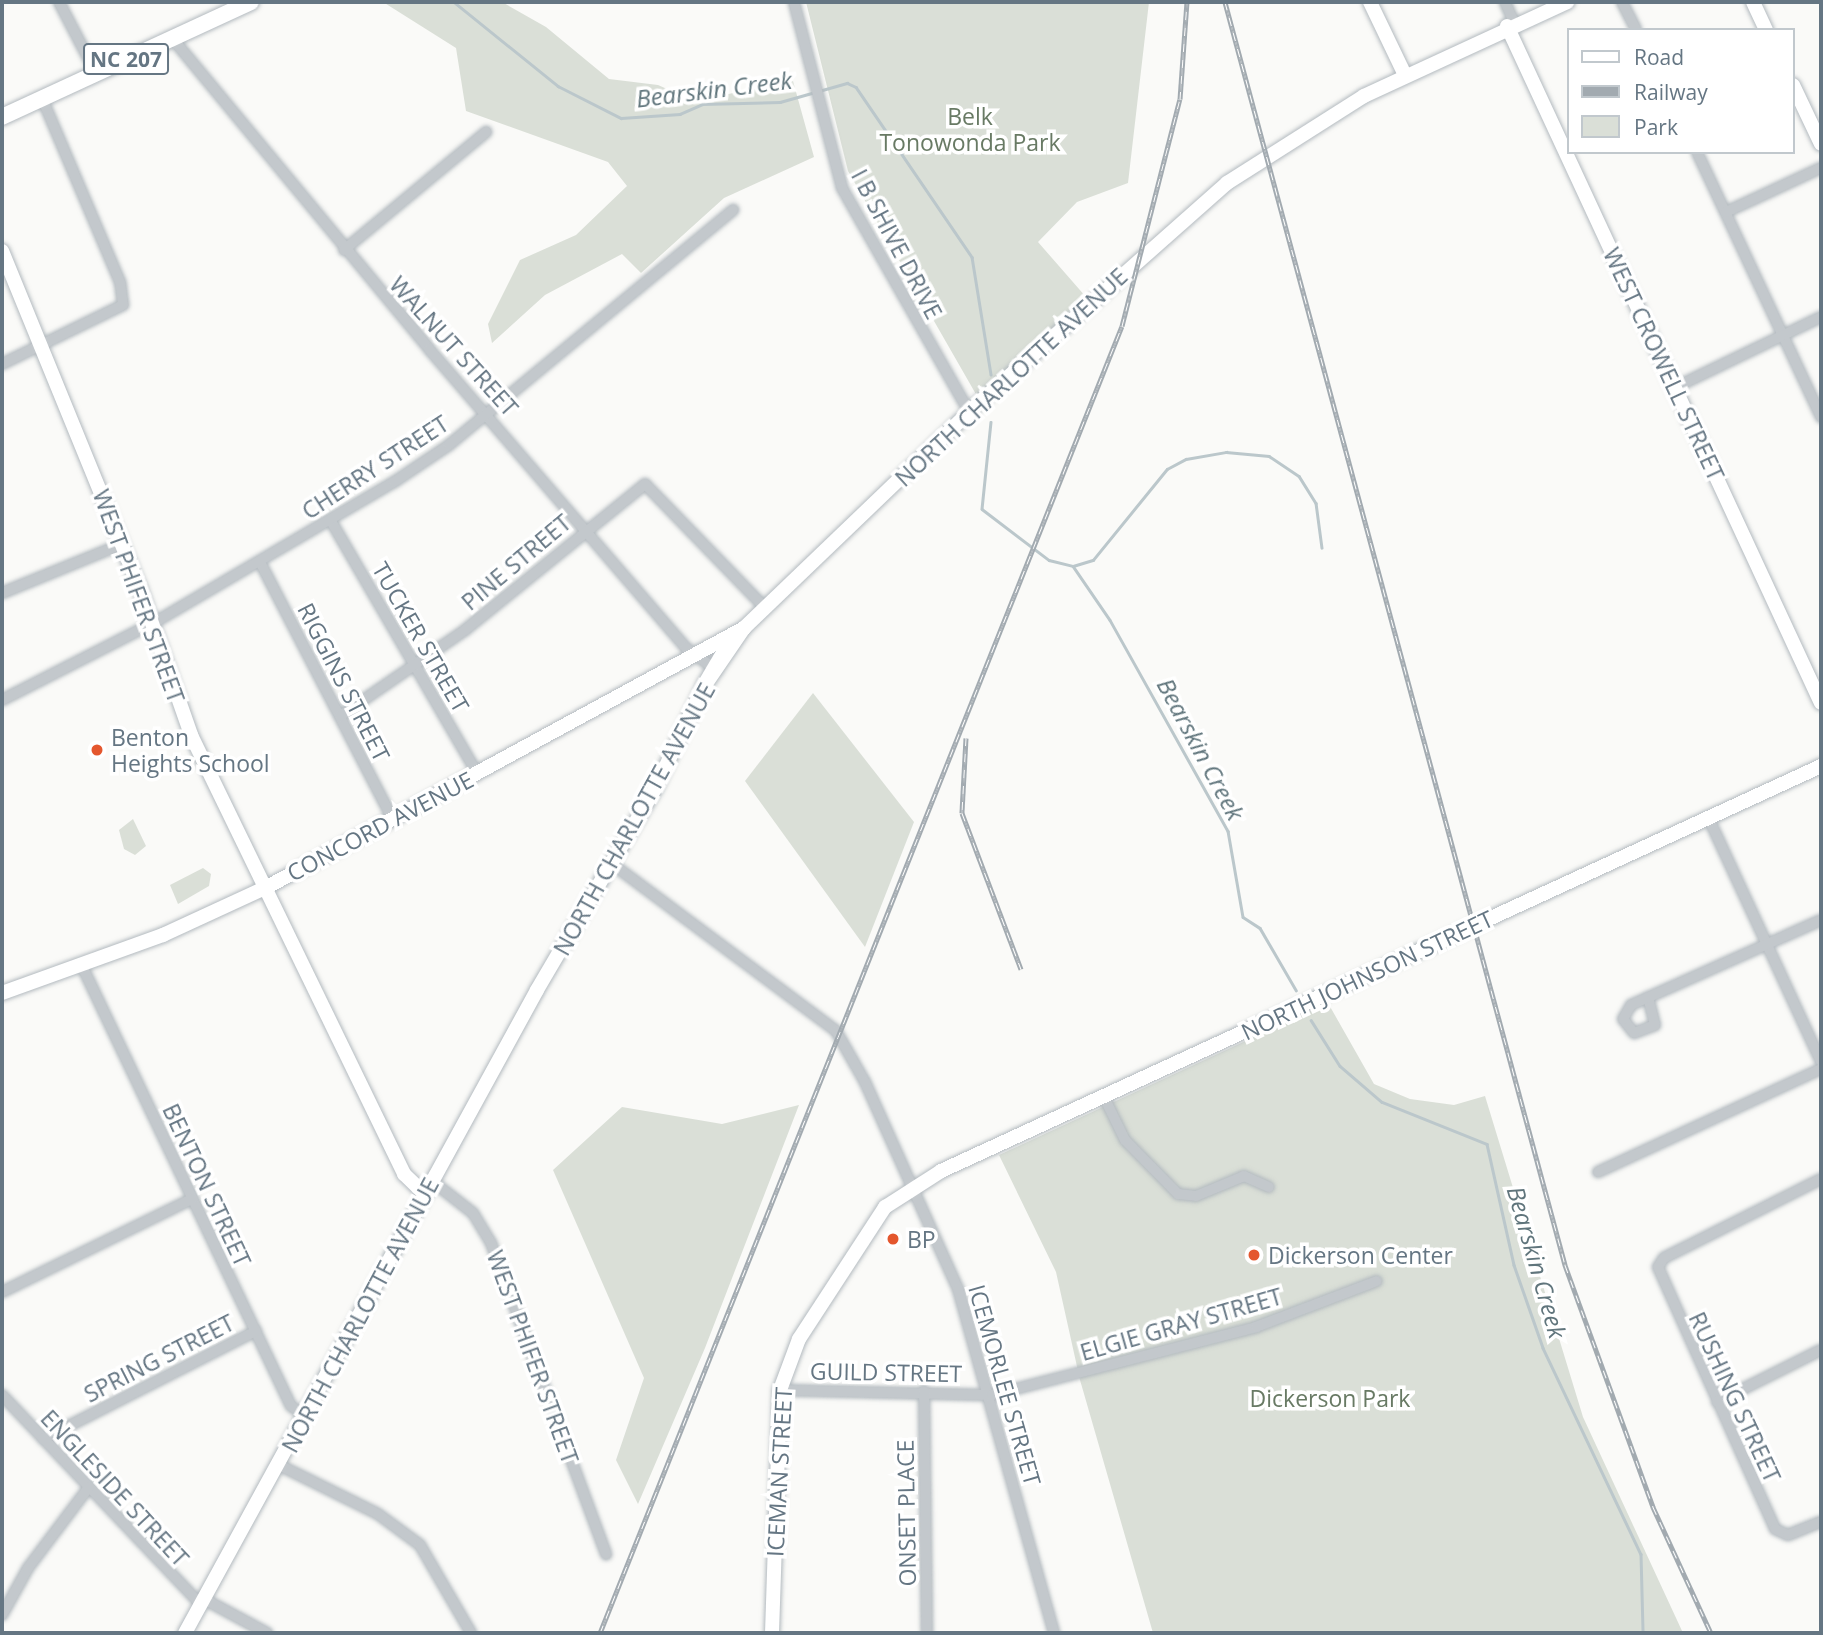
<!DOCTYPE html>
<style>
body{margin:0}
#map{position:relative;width:1823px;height:1635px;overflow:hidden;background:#fafaf8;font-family:"Open Sans",sans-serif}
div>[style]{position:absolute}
.green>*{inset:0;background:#dadfd7}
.stream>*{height:2.5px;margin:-1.25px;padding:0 1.25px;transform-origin:1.25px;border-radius:1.25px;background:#bbc7cb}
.roads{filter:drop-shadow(0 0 2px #b3babf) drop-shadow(0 0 2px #b3babf)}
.street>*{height:10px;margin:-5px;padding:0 5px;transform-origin:5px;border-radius:5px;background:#c3c8cc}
.secondary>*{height:14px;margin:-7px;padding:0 7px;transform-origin:7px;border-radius:7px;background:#fff}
.primary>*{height:16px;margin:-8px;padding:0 8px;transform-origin:8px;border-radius:8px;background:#fff}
.rail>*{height:5px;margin-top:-2.5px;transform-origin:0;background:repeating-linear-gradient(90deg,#fff 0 8px,#a2aab0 0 16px);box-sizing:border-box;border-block:2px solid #a2aab0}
.dots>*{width:19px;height:19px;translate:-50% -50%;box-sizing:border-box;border:4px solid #fff;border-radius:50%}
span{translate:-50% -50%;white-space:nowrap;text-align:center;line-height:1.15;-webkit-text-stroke:7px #fff;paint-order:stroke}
.shield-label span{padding:2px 5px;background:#fff;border:2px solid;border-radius:5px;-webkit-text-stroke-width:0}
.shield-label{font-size:21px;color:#657683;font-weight:700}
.park-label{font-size:23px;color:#687a64}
.street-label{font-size:23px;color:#657683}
.poi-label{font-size:23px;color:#657683}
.left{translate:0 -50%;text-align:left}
.water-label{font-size:24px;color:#60757c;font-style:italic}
.frame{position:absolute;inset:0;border:4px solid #657683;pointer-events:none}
.legend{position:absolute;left:1567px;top:28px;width:228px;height:126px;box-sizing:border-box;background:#fff;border:2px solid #c1c8cd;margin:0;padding:9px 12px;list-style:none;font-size:21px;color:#657683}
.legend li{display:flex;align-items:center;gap:14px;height:35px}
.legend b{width:35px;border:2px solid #c1c8cd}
</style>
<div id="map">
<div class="green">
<i style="clip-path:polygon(383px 2px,502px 2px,546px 27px,609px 79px,658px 85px,694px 101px,793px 81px,814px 157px,724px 198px,641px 273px,622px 254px,545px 295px,492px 343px,488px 324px,520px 260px,576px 235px,627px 186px,608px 162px,466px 111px,456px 48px)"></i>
<i style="clip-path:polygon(806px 2px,1149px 2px,1128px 183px,1077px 202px,1038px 242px,1086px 297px,977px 396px,848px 171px)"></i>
<i style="clip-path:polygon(813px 693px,914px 822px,865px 947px,745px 781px)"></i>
<i style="clip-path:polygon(133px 819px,146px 846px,135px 855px,124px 849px,119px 830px)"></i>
<i style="clip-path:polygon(203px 868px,211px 874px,209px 886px,178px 904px,170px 885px)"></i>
<i style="clip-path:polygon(1328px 1003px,1374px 1084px,1410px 1099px,1454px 1105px,1485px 1096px,1583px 1417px,1683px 1633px,1153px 1633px,1080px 1380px,1056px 1272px,999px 1155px)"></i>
<i style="clip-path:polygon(799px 1105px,705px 1348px,638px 1504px,616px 1460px,644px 1378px,553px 1170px,622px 1107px,722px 1124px)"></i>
</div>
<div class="stream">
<i style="left:454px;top:2px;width:134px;rotate:38.9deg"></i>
<i style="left:558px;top:86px;width:71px;rotate:26.9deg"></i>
<i style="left:621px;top:118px;width:59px;rotate:-3.9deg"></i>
<i style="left:680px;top:114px;width:24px;rotate:-24deg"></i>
<i style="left:702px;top:104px;width:78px;rotate:-1.5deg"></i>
<i style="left:780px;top:102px;width:70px;rotate:-15.8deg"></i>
<i style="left:847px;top:83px;width:10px;rotate:24deg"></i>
<i style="left:856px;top:87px;width:206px;rotate:55.7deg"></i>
<i style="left:972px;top:257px;width:119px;rotate:80.8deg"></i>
<i style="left:991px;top:422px;width:87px;rotate:95.9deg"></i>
<i style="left:982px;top:509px;width:84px;rotate:37.3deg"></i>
<i style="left:1049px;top:560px;width:25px;rotate:14deg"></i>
<i style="left:1073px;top:566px;width:21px;rotate:-17deg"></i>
<i style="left:1093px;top:560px;width:117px;rotate:-50.9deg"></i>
<i style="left:1167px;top:469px;width:21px;rotate:-28deg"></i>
<i style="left:1186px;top:459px;width:41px;rotate:-9.9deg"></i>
<i style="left:1226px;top:452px;width:43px;rotate:5.3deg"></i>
<i style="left:1269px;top:456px;width:36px;rotate:34deg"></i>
<i style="left:1299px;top:476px;width:32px;rotate:58deg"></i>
<i style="left:1316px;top:503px;width:45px;rotate:82.4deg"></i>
<i style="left:1073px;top:566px;width:65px;rotate:55.6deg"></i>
<i style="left:1110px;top:620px;width:242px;rotate:60.8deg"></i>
<i style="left:1228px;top:831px;width:87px;rotate:80.1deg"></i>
<i style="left:1243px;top:917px;width:20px;rotate:33deg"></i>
<i style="left:1260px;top:928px;width:72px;rotate:59.9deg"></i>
<i style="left:1311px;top:1020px;width:54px;rotate:57.8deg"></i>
<i style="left:1340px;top:1066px;width:55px;rotate:40.6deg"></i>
<i style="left:1382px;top:1102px;width:113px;rotate:21.8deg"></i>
<i style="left:1487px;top:1144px;width:124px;rotate:77.4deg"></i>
<i style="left:1514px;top:1265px;width:88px;rotate:70.7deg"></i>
<i style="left:1543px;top:1348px;width:228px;rotate:64.6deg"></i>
<i style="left:1641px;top:1554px;width:79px;rotate:88.5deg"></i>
<i style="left:1644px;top:1632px;width:9px;rotate:6deg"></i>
</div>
<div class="roads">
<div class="street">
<i style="left:59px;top:2px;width:80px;rotate:62.5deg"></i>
<i style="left:794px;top:2px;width:192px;rotate:75.5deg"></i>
<i style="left:842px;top:188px;width:259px;rotate:60.4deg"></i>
<i style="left:1505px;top:2px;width:22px;rotate:66deg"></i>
<i style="left:1622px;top:2px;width:31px;rotate:63deg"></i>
<i style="left:172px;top:38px;width:403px;rotate:50.4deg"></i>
<i style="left:429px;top:349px;width:394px;rotate:49.3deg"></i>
<i style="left:686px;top:648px;width:39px;rotate:36deg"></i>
<i style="left:1697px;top:152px;width:293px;rotate:64.9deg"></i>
<i style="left:1726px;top:212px;width:105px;rotate:-24.9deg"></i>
<i style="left:344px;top:250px;width:185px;rotate:-39.7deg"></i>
<i style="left:2px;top:364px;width:135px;rotate:-26deg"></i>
<i style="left:123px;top:305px;width:23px;rotate:-97deg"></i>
<i style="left:120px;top:282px;width:200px;rotate:-113deg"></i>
<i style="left:1676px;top:387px;width:161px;rotate:-25.8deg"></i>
<i style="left:331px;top:521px;width:291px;rotate:59.9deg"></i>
<i style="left:260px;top:562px;width:290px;rotate:62.7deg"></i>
<i style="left:2px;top:593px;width:130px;rotate:-22.2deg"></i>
<i style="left:2px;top:700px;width:174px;rotate:-27deg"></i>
<i style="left:157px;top:621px;width:275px;rotate:-30.4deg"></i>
<i style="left:394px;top:482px;width:66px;rotate:-33.9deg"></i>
<i style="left:449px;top:445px;width:369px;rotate:-39.6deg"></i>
<i style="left:340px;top:716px;width:152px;rotate:-34.5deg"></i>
<i style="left:465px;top:630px;width:232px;rotate:-39deg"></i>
<i style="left:645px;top:484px;width:171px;rotate:45.9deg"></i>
<i style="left:1708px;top:817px;width:269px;rotate:65.2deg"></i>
<i style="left:611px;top:863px;width:281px;rotate:36.7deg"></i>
<i style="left:836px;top:1031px;width:59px;rotate:60.4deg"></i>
<i style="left:865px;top:1082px;width:227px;rotate:65.8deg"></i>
<i style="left:958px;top:1289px;width:357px;rotate:74.4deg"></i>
<i style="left:82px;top:966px;width:487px;rotate:64.6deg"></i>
<i style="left:291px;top:1406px;width:16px;rotate:35deg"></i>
<i style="left:1648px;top:997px;width:29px;rotate:76deg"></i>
<i style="left:1655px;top:1025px;width:22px;rotate:159deg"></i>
<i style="left:1634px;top:1033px;width:18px;rotate:-128deg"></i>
<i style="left:1623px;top:1019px;width:16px;rotate:-60deg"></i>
<i style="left:1631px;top:1005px;width:208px;rotate:-24.1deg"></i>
<i style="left:1104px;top:1097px;width:48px;rotate:64deg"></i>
<i style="left:1125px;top:1140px;width:76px;rotate:45.5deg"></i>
<i style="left:1178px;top:1194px;width:18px;rotate:6deg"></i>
<i style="left:1196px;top:1196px;width:52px;rotate:-22.6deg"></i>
<i style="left:1244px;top:1176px;width:27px;rotate:24deg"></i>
<i style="left:1598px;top:1172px;width:246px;rotate:-24.8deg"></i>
<i style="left:1821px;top:1179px;width:176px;rotate:153.3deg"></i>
<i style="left:1664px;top:1258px;width:11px;rotate:124deg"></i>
<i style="left:1658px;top:1267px;width:287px;rotate:65.9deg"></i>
<i style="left:1775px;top:1529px;width:14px;rotate:25deg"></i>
<i style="left:1788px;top:1535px;width:35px;rotate:-22deg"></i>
<i style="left:432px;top:1181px;width:52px;rotate:38deg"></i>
<i style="left:473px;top:1213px;width:35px;rotate:59deg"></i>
<i style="left:491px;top:1243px;width:332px;rotate:69.7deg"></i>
<i style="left:2px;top:1292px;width:212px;rotate:-26.1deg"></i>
<i style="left:780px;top:1390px;width:212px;rotate:1.4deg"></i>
<i style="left:992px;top:1395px;width:273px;rotate:-14.4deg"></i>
<i style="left:1256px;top:1327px;width:129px;rotate:-20.8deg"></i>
<i style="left:924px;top:1391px;width:242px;rotate:89.3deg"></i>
<i style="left:2px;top:1395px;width:289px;rotate:46.5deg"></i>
<i style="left:1717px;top:1402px;width:116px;rotate:-26.6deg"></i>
<i style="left:43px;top:1439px;width:239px;rotate:-26.9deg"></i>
<i style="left:279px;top:1465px;width:110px;rotate:26.3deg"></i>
<i style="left:378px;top:1514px;width:52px;rotate:36.4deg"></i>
<i style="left:420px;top:1545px;width:102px;rotate:59.9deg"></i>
<i style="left:204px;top:1599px;width:72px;rotate:28.4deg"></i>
<i style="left:2px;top:1615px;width:54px;rotate:-61deg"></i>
<i style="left:28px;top:1568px;width:101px;rotate:-53deg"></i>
</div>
<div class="secondary">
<i style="left:1370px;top:2px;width:81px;rotate:64.4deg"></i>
<i style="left:1753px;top:2px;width:31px;rotate:65deg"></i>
<i style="left:1507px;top:26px;width:746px;rotate:65.12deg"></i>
<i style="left:1793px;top:85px;width:65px;rotate:64.6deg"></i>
<i style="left:2px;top:251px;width:365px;rotate:67.8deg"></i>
<i style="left:140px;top:589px;width:155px;rotate:70.7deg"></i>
<i style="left:191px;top:735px;width:488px;rotate:64.1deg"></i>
<i style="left:404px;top:1174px;width:29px;rotate:44deg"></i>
<i style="left:704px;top:685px;width:59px;rotate:-59.5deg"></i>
<i style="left:2px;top:993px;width:171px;rotate:-19.8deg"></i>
<i style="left:163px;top:935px;width:115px;rotate:-24.8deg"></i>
<i style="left:267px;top:887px;width:543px;rotate:-28.5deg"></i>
<i style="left:185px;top:1633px;width:733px;rotate:-61.3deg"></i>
<i style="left:537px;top:990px;width:233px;rotate:-59.6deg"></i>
<i style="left:655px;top:789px;width:112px;rotate:-64.6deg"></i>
<i style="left:703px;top:688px;width:73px;rotate:-55.7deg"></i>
<i style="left:744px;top:628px;width:331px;rotate:-43.8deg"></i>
<i style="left:983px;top:399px;width:326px;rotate:-41.5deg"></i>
<i style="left:1227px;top:183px;width:162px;rotate:-32.4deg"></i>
<i style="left:1364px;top:96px;width:224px;rotate:-24.8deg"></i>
<i style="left:772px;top:1633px;width:243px;rotate:-88.1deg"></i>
<i style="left:780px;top:1390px;width:54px;rotate:-69.6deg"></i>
<i style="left:799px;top:1339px;width:158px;rotate:-56.9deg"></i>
<i style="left:885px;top:1207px;width:67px;rotate:-32.7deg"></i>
<i style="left:941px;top:1171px;width:969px;rotate:-24.71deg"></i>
</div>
<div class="primary">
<i style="left:2px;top:117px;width:274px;rotate:-24.8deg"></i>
</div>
</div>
<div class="rail">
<i style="left:1225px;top:2px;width:1308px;rotate:74.93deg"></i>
<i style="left:1565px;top:1265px;width:258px;rotate:70deg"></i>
<i style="left:1653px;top:1507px;width:139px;rotate:65.3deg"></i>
<i style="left:966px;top:738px;width:75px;rotate:93.1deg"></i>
<i style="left:962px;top:813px;width:167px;rotate:69.3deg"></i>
<i style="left:600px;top:1633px;width:1407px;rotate:-68.23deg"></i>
<i style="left:1122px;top:326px;width:234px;rotate:-75.7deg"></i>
<i style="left:1180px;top:99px;width:97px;rotate:-85.9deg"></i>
</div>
<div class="dots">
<i style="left:97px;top:750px;background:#e4572e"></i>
<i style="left:893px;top:1239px;background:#e4572e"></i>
<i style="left:1254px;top:1255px;background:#e4572e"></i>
</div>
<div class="shield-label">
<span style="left:126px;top:59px">NC 207</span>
</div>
<div class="park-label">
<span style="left:970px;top:129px">Belk<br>Tonowonda Park</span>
<span style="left:1330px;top:1398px">Dickerson Park</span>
</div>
<div class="street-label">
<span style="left:897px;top:244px;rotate:62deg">I B SHIVE DRIVE</span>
<span style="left:454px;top:346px;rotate:48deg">WALNUT STREET</span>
<span style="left:1664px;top:364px;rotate:65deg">WEST CROWELL STREET</span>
<span style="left:1011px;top:377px;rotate:-43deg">NORTH CHARLOTTE AVENUE</span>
<span style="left:375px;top:467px;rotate:-33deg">CHERRY STREET</span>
<span style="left:516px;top:562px;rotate:-40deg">PINE STREET</span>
<span style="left:139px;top:596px;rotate:70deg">WEST PHIFER STREET</span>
<span style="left:421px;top:637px;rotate:60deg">TUCKER STREET</span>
<span style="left:344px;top:682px;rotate:63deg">RIGGINS STREET</span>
<span style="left:634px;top:819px;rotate:-61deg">NORTH CHARLOTTE AVENUE</span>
<span style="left:380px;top:826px;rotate:-28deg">CONCORD AVENUE</span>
<span style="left:1367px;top:975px;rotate:-25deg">NORTH JOHNSON STREET</span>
<span style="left:207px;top:1185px;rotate:65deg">BENTON STREET</span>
<span style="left:360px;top:1315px;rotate:-62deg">NORTH CHARLOTTE AVENUE</span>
<span style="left:1181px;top:1324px;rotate:-16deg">ELGIE GRAY STREET</span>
<span style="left:533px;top:1357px;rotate:70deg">WEST PHIFER STREET</span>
<span style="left:159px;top:1358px;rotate:-27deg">SPRING STREET</span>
<span style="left:886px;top:1372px;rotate:1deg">GUILD STREET</span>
<span style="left:1005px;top:1385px;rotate:74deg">ICEMORLEE STREET</span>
<span style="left:1735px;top:1397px;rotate:65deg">RUSHING STREET</span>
<span style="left:779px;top:1472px;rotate:-87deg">ICEMAN STREET</span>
<span style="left:115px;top:1488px;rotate:47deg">ENGLESIDE STREET</span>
<span style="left:906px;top:1513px;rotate:-91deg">ONSET PLACE</span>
</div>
<div class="poi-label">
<span class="left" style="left:111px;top:750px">Benton<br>Heights School</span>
<span class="left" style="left:907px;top:1239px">BP</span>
<span class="left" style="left:1268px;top:1255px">Dickerson Center</span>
</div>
<div class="water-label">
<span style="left:714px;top:89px;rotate:-7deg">Bearskin Creek</span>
<span style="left:1201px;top:749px;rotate:62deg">Bearskin Creek</span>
<span style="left:1537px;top:1262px;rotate:74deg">Bearskin Creek</span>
</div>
<div class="frame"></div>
<ul class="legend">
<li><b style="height:9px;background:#fff"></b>Road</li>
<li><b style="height:9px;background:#a2aab0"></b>Railway</li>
<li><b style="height:19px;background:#dadfd7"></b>Park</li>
</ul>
</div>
